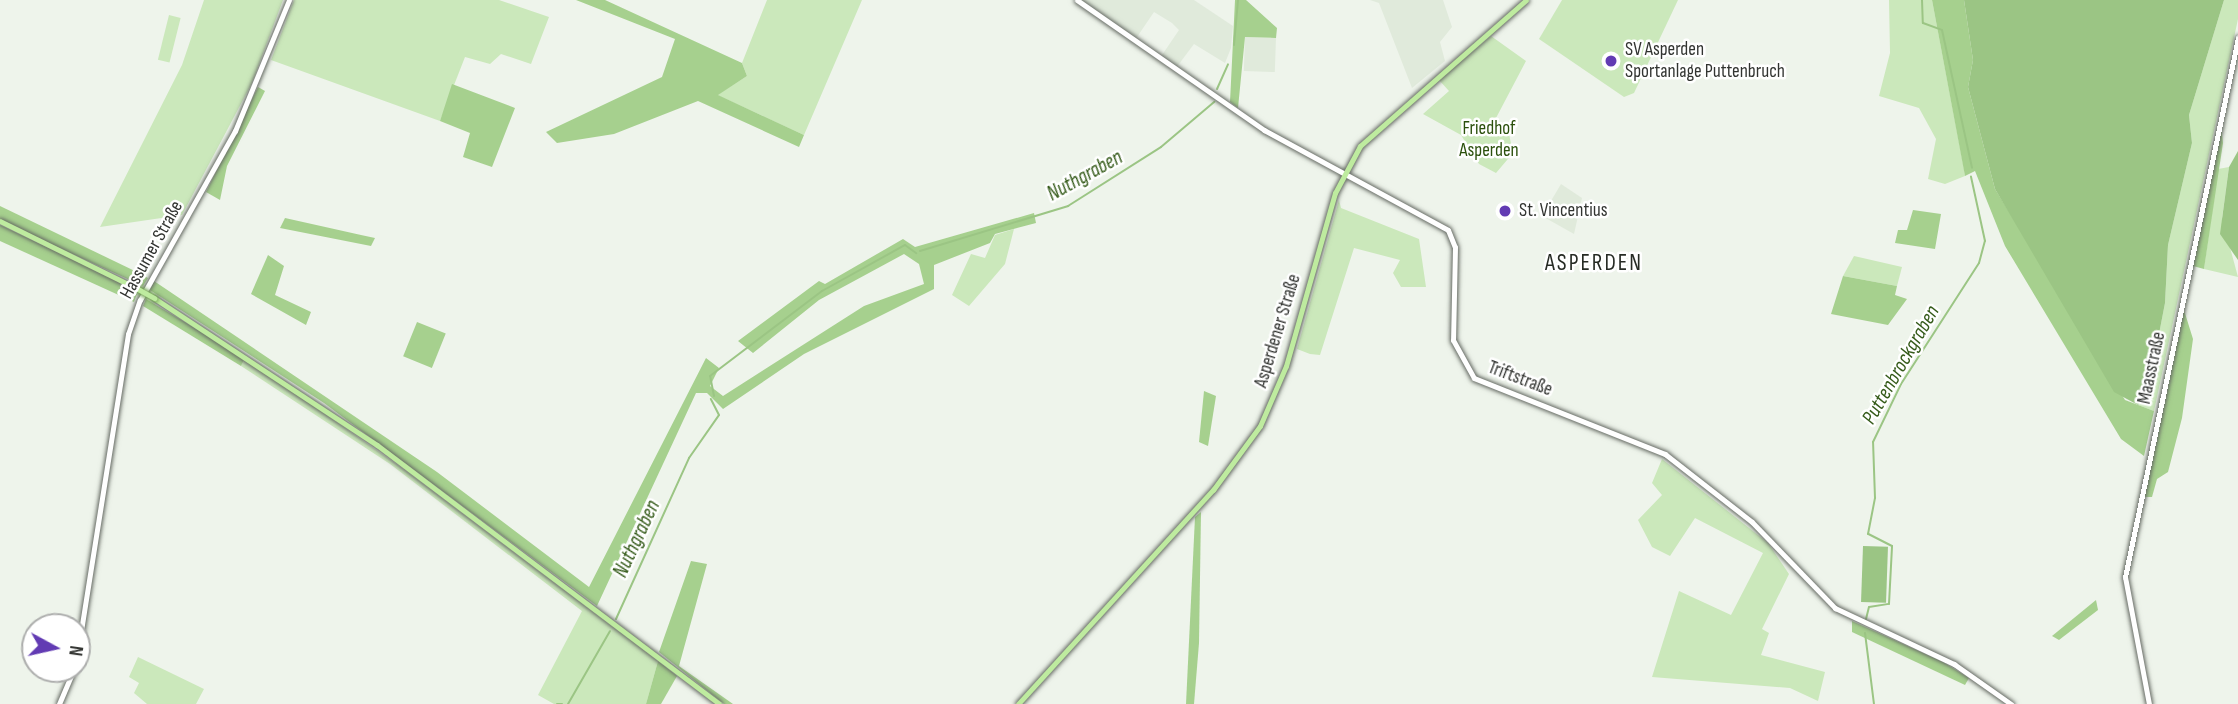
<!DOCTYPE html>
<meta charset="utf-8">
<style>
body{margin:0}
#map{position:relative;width:2238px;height:704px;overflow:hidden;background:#eef4eb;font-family:"Sofia Sans Condensed",sans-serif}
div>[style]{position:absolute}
.built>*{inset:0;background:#e0eadb;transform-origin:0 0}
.green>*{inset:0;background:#cbe8bb;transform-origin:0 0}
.forest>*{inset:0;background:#a6d08e;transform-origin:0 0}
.water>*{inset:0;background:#9bc584;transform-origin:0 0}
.stream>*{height:2px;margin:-1px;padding:0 1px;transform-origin:1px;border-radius:1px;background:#9bc584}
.roads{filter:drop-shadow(0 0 2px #666b64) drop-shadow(0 0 2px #666b64)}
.secondary>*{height:5px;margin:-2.5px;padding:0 2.5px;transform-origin:2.5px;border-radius:2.5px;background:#fff}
.primary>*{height:5px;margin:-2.5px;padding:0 2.5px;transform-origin:2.5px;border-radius:2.5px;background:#beeb9f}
.bridges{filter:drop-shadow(0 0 2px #70a24f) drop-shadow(0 0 2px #70a24f)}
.primary-bridge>*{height:5px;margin:-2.5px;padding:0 2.5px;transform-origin:2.5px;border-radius:2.5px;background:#beeb9f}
.dots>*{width:19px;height:19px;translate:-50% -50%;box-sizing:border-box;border:4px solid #fff;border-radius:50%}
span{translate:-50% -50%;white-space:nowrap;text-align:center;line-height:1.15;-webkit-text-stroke:5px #fff;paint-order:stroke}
.poi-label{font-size:19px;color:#323431}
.left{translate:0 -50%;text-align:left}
.park-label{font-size:19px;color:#2b500c}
.street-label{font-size:19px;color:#323431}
.water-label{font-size:21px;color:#355b1a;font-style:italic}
.quarter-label{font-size:23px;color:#262b24;letter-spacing:2px}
.north{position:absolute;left:21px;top:613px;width:70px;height:70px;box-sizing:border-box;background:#fff;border:2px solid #adaead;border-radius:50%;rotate:98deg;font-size:19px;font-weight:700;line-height:28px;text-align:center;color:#323431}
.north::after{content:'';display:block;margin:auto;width:24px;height:32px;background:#623bb3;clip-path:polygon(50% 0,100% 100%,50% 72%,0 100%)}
</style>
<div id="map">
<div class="built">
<i style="clip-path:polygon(1077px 0,1194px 0,1233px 26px,1231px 48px,1225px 63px,1194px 44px,1176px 68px,1160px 58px,1179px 30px,1172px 23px,1154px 12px,1135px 40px)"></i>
<i style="clip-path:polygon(1370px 0,1443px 0,1452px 27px,1440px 42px,1445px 61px,1412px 88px,1379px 3px)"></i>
<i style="left:1245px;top:37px;width:31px;height:34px;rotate:2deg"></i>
<i style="clip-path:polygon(1561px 184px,1582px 198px,1574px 234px,1542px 216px)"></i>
</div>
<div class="green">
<i style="clip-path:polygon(204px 0,283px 0,252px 83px,182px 215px,100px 227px,182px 65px)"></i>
<i style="clip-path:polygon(294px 0,499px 0,549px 17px,531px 64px,501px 54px,490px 64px,465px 57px,440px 121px,271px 60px)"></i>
<i style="clip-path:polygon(767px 0,862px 0,804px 135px,717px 95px,747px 76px,742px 63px)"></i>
<i style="clip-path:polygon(1562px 0,1678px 0,1634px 93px,1624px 97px,1539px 39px)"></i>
<i style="clip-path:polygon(1889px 0,1932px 0,1964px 169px,1965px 176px,1945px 184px,1928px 179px,1936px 139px,1919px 108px,1879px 96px,1890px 53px)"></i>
<i style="clip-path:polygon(2224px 0,2238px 0,2238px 19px,2154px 411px,2138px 405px,2147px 396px,2165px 303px,2168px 245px,2192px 143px,2189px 115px)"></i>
<i style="left:169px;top:15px;width:12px;height:46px;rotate:14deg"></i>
<i style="clip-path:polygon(1491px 36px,1526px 61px,1496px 118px,1508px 129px,1513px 153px,1496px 173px,1479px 164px,1461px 135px,1423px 114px,1449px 91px,1439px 80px)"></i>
<i style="clip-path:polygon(2229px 167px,2222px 218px,2238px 277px,2204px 269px,2218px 169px)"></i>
<i style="clip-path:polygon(1339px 200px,1341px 208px,1419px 239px,1426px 287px,1401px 287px,1393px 273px,1400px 260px,1354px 248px,1320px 355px,1310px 354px,1297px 349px)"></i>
<i style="clip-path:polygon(1014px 229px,1005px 264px,969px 306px,952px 295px,971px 254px,985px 258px,995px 235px)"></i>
<i style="clip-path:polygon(1854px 256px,1902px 267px,1897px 286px,1843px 276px)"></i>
<i style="clip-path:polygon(245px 358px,402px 468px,658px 661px,646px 704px,554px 704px,538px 695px,582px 611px,390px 464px,241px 366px)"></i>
<i style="clip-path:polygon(1662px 459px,1768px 543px,1789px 574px,1762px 629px,1769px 633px,1761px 655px,1825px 672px,1818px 701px,1790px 688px,1652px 677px,1679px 591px,1731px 615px,1763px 553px,1695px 518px,1670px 556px,1652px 547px,1638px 520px,1662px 495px,1652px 483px)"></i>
<i style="clip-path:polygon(138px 657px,204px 689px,196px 704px,147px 704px,134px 693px,139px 683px,129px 677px)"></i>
</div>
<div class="forest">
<i style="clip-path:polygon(576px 0,605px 0,742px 63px,747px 76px,718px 95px,804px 135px,799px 147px,698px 101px,614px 134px,557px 143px,546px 132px,662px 77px,675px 39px)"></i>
<i style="clip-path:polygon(1235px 0,1246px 0,1277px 28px,1276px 38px,1245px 37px,1238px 108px,1230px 102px)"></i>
<i style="clip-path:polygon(1932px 0,1964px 0,1973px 60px,1968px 87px,1995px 189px,2125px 400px,2154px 411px,2144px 456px,2121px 439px,2005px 246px,1975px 171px,1965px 176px)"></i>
<i style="clip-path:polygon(452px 84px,515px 108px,492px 167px,463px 157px,470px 133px,440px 121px)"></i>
<i style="clip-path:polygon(258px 87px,265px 91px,227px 166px,220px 200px,206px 192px)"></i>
<i style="clip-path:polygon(2221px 125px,2223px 143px,2204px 269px,2193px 266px)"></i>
<i style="clip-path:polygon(0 206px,139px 273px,148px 278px,143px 286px,0 221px)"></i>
<i style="clip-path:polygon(1913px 210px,1941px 214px,1935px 249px,1895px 243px,1898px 230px,1907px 230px)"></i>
<i style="clip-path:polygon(1034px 213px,1036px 223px,995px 234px,990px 243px,934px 265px,934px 289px,804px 354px,723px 409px,707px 393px,696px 393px,597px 606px,324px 403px,150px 290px,154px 281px,437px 472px,589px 587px,706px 358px,719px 368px,710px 386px,723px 396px,864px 306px,924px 284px,919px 264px,904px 254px,819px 300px,753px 353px,738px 341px,819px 281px,825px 284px,903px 239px,915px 247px)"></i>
<i style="clip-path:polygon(285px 218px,361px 235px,375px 238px,371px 246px,280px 228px)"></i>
<i style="clip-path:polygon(0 225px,112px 278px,137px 294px,134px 302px,0 241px)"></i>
<i style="clip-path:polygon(268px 255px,284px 266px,275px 295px,311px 312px,306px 325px,251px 294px)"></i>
<i style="clip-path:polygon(1843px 276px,1897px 286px,1895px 295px,1907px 299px,1888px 325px,1831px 314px)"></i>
<i style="clip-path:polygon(146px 299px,245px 358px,241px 366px,143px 306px)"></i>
<i style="clip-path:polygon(2184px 310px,2193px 339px,2182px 418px,2168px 472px,2157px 479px,2152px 497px,2143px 497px)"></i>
<i style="left:417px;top:322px;width:31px;height:37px;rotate:22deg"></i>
<i style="clip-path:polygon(1204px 391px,1216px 396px,1208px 446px,1199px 442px)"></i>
<i style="clip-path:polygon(1201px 512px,1199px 643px,1194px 704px,1186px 704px,1195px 517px)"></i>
<i style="clip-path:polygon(691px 561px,707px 564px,679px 666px,733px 704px,724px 704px,659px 652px)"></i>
<i style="clip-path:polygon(2096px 600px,2098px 610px,2059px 640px,2052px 636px)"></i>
<i style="clip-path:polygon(1852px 621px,1943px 662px,1969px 678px,1965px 685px,1852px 632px)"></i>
<i style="clip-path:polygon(658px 661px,677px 676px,661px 704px,646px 704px)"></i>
</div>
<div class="water">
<i style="clip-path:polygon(1964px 0,2224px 0,2189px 115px,2192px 143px,2168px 245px,2165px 303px,2147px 396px,2138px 405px,2114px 392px,1995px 189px,1968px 87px,1973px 60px)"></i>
<i style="clip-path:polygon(2238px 151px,2238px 260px,2220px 234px,2229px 167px)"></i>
<i style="left:1863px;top:546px;width:25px;height:56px;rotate:2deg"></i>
</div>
<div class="stream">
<i style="left:1922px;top:0;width:23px;rotate:88deg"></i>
<i style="left:1923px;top:23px;width:20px;rotate:20deg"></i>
<i style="left:1942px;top:30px;width:141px;rotate:77.7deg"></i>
<i style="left:1234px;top:45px;width:45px;rotate:-84.9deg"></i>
<i style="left:1217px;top:89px;width:27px;rotate:-66deg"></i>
<i style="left:920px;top:251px;width:155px;rotate:-16.9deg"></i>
<i style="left:1068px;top:206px;width:110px;rotate:-32.4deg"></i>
<i style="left:1161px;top:147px;width:70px;rotate:-40.3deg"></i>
<i style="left:714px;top:396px;width:20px;rotate:-101deg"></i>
<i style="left:710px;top:376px;width:141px;rotate:-37.2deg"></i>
<i style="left:822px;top:291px;width:95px;rotate:-29deg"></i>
<i style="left:905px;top:245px;width:14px;rotate:36deg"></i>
<i style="left:616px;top:619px;width:177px;rotate:-65.6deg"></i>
<i style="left:689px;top:458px;width:52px;rotate:-55.1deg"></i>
<i style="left:719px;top:415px;width:18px;rotate:-117deg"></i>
<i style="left:1866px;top:619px;width:12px;rotate:-76deg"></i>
<i style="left:1869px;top:607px;width:20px;rotate:-9deg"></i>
<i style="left:1889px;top:604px;width:58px;rotate:-87deg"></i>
<i style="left:1892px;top:546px;width:27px;rotate:-153deg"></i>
<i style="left:1868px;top:534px;width:37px;rotate:-79deg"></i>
<i style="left:1875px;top:498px;width:56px;rotate:-92deg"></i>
<i style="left:1873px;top:442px;width:64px;rotate:-64.2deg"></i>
<i style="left:1901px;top:384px;width:144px;rotate:-57.2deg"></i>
<i style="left:1979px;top:263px;width:23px;rotate:-75deg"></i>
<i style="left:1985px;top:241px;width:66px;rotate:-102.3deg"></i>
<i style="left:1865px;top:633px;width:72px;rotate:82.8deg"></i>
<i style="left:557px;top:704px;width:5px"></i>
<i style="left:568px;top:704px;width:84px;rotate:-60.1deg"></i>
</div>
<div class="roads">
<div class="secondary">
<i style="left:1077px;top:0;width:228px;rotate:34.8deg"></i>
<i style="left:1264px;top:130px;width:209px;rotate:28.5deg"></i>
<i style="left:1448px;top:230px;width:18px;rotate:68deg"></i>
<i style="left:1455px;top:247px;width:93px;rotate:91.2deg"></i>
<i style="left:1453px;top:340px;width:43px;rotate:61.1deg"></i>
<i style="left:1474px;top:378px;width:206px;rotate:21.7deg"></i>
<i style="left:1665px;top:454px;width:110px;rotate:38deg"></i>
<i style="left:1752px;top:522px;width:120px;rotate:46deg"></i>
<i style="left:1835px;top:608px;width:132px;rotate:25.2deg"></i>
<i style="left:1954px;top:664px;width:70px;rotate:35.1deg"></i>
<i style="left:77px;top:656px;width:326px;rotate:-81deg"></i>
<i style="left:128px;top:334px;width:36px;rotate:-71deg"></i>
<i style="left:140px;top:300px;width:194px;rotate:-60.7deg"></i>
<i style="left:235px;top:131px;width:142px;rotate:-67.6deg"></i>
<i style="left:59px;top:704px;width:38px;rotate:-67deg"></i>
<i style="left:2149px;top:704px;width:129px;rotate:-100.7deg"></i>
<i style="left:2125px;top:577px;width:551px;rotate:-78.16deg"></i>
</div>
<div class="primary">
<i style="left:0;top:221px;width:152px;rotate:26.2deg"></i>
<i style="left:154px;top:298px;width:267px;rotate:33.4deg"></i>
<i style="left:377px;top:445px;width:429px;rotate:37.1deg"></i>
<i style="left:1018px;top:704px;width:290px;rotate:-47.7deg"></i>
<i style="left:1213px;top:490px;width:79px;rotate:-53.7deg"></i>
<i style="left:1260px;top:426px;width:65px;rotate:-66.6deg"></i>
<i style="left:1286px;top:366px;width:180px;rotate:-74.2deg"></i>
<i style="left:1335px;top:193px;width:53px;rotate:-62deg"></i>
<i style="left:1360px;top:146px;width:221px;rotate:-41.3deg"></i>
</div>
</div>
<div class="bridges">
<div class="primary-bridge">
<i style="left:136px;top:288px;width:21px;rotate:29deg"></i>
</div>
</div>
<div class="dots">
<i style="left:1611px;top:61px;background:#623bb3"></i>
<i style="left:1505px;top:211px;background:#623bb3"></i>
</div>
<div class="poi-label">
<span class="left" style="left:1625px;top:61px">SV Asperden<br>Sportanlage Puttenbruch</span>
<span class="left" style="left:1519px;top:211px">St. Vincentius</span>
</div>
<div class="park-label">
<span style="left:1489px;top:140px">Friedhof<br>Asperden</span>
</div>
<div class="street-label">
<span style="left:152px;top:250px;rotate:-61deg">Hassumer Straße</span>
<span style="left:1278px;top:331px;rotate:-73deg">Asperdener Straße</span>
<span style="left:2152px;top:368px;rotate:-78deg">Maasstraße</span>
<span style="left:1520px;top:379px;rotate:21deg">Triftstraße</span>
</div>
<div class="water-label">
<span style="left:1085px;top:176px;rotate:-29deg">Nuthgraben</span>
<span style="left:1901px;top:365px;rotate:-60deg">Puttenbrockgraben</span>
<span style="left:637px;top:539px;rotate:-65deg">Nuthgraben</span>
</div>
<div class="quarter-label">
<span style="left:1594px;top:263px">ASPERDEN</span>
</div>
<div class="north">N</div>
</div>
